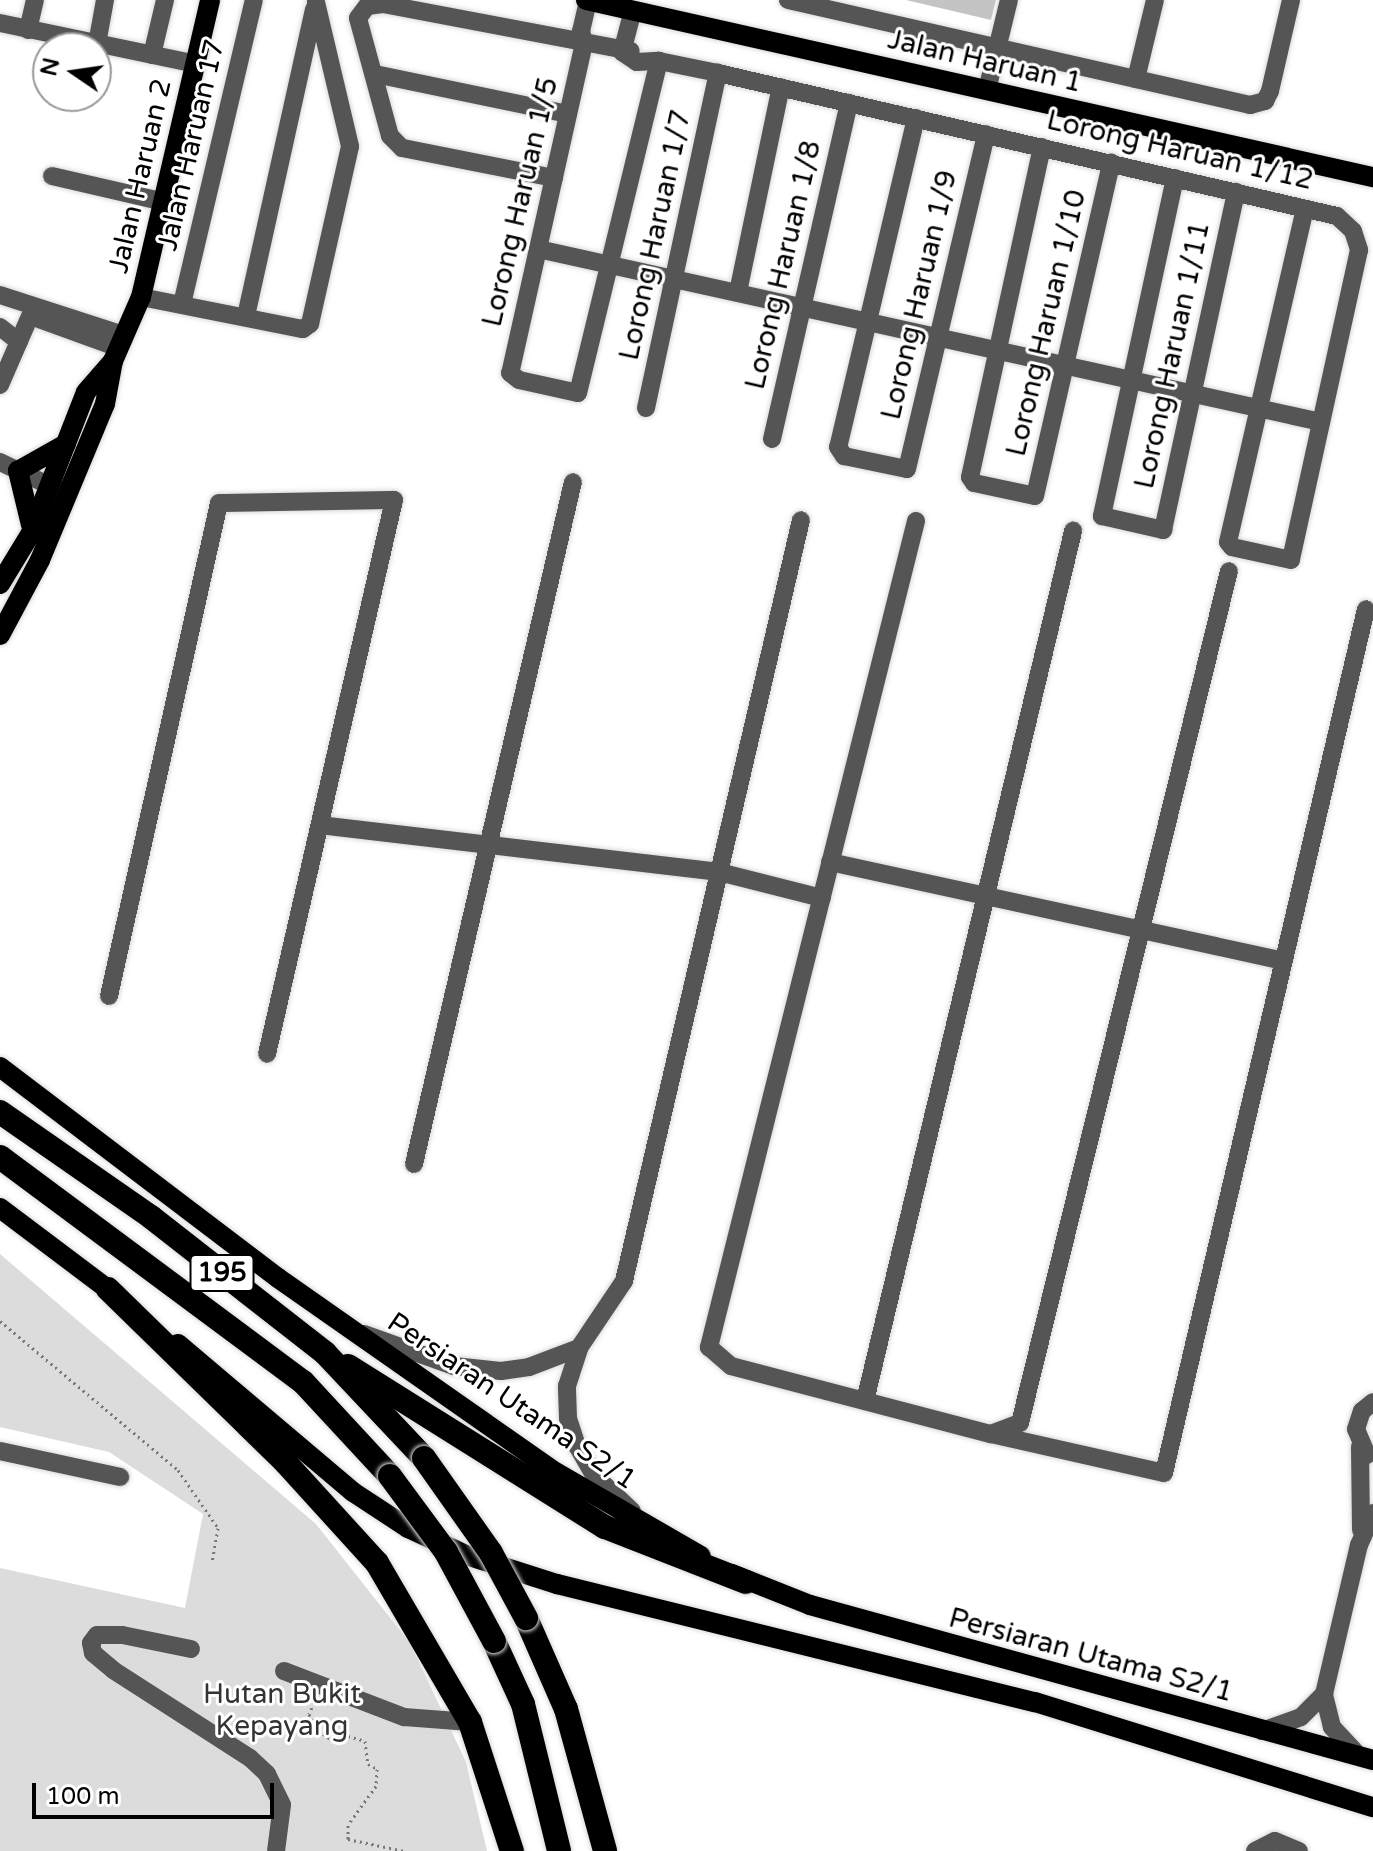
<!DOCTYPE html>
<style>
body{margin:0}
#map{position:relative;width:1373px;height:1851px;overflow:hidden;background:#fff;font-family:"Varela Round",sans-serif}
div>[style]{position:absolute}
.green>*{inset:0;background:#dcdcdc}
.building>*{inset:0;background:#c4c4c4}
.path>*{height:3px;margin-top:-1.5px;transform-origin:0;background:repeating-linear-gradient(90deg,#777 0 2px,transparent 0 6px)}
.roads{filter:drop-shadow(0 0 2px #dbdbdb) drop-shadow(0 0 2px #dbdbdb)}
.minor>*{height:18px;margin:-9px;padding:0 9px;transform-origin:9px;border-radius:9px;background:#555}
.major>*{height:20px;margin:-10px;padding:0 10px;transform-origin:10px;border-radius:10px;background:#000}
.highway>*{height:24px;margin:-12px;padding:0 12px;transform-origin:12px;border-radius:12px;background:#000}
.bridges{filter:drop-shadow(0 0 2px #dbdbdb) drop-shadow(0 0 2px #dbdbdb)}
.highway-bridge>*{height:24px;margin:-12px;padding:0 12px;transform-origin:12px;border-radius:12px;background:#000}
span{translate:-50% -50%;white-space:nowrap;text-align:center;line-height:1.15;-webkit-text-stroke:6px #fff;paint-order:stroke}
.shield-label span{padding:2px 6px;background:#fff;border:2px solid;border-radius:6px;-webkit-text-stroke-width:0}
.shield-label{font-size:26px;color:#000;font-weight:700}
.street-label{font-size:28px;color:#000}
.park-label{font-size:28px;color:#333}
.north{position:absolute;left:32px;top:32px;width:80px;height:80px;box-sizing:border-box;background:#fff;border:2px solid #999;border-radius:50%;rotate:283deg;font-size:22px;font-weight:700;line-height:32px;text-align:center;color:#000}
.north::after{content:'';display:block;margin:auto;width:28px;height:36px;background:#000;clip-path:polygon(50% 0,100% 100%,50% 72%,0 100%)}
.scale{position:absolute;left:32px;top:1783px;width:242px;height:36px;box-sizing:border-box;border:4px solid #000;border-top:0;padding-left:10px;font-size:24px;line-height:28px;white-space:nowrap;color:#000;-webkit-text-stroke:6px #fff;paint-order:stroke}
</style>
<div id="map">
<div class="green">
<i style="clip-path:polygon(0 1254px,316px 1524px,410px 1643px,466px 1762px,487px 1851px,0 1851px,0 1568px,185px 1608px,203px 1514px,109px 1452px,0 1427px)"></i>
</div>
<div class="building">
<i style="clip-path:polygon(906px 0,996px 0,991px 20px)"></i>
</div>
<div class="path">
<i style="left:0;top:1321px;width:232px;rotate:39.9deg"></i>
<i style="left:178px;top:1470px;width:70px;rotate:55.4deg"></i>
<i style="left:218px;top:1528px;width:36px;rotate:100deg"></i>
<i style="left:314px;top:1702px;width:13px;rotate:113deg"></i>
<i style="left:309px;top:1714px;width:18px;rotate:61deg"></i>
<i style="left:318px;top:1730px;width:17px;rotate:36deg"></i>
<i style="left:332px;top:1740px;width:16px;rotate:-14deg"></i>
<i style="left:348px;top:1736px;width:18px;rotate:16deg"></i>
<i style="left:365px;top:1741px;width:23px;rotate:83deg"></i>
<i style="left:368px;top:1764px;width:10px;rotate:29deg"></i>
<i style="left:377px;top:1769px;width:17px;rotate:93deg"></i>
<i style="left:376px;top:1786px;width:48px;rotate:125.7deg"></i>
<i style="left:348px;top:1825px;width:14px;rotate:90deg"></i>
<i style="left:348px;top:1839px;width:57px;rotate:12.1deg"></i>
</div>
<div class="roads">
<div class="minor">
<i style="left:788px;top:0;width:474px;rotate:12.8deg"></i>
<i style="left:1250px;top:105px;width:16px;rotate:-15deg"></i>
<i style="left:1265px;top:101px;width:11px;rotate:-63deg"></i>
<i style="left:1270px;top:91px;width:93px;rotate:-77deg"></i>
<i style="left:588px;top:1px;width:31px;rotate:103deg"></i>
<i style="left:581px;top:31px;width:12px;rotate:76deg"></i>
<i style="left:584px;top:43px;width:338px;rotate:102.6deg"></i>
<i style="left:510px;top:373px;width:11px;rotate:38deg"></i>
<i style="left:519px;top:380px;width:60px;rotate:12.4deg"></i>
<i style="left:578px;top:393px;width:342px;rotate:-76.3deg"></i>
<i style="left:0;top:23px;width:200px;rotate:11.8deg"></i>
<i style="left:28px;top:30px;width:31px;rotate:-77deg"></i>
<i style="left:97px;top:44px;width:45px;rotate:-79.7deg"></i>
<i style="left:622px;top:52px;width:18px;rotate:34deg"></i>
<i style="left:637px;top:62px;width:22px;rotate:-3deg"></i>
<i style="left:659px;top:61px;width:60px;rotate:11.5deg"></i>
<i style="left:718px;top:73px;width:635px;rotate:13.01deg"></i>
<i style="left:1337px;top:216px;width:22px;rotate:43deg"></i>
<i style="left:1353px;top:231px;width:20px;rotate:72deg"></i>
<i style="left:1359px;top:250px;width:317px;rotate:102.4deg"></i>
<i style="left:1291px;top:560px;width:60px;rotate:-167.6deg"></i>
<i style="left:1232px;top:547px;width:6px;rotate:-129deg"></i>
<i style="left:1228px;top:542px;width:342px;rotate:-77deg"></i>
<i style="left:622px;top:52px;width:43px;rotate:-75.3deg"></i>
<i style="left:152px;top:55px;width:57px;rotate:-76.7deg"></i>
<i style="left:375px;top:74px;width:197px;rotate:11.7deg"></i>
<i style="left:1136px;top:79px;width:81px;rotate:-76.5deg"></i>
<i style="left:987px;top:90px;width:93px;rotate:-76.3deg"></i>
<i style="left:916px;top:118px;width:338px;rotate:103.3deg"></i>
<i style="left:838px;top:447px;width:11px;rotate:56deg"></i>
<i style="left:844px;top:456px;width:64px;rotate:11.7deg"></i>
<i style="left:907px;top:469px;width:344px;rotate:-76.7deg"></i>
<i style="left:1042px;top:147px;width:338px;rotate:102.3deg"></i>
<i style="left:970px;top:477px;width:7px;rotate:56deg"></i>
<i style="left:974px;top:483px;width:62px;rotate:12deg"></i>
<i style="left:1035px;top:496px;width:342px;rotate:-77.1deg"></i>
<i style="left:52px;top:176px;width:116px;rotate:13deg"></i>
<i style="left:554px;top:178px;width:155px;rotate:-168.8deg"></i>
<i style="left:402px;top:148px;width:17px;rotate:-135deg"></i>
<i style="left:390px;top:136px;width:122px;rotate:-105.2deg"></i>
<i style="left:358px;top:18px;width:15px;rotate:-53deg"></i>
<i style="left:367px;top:6px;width:16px;rotate:-7deg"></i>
<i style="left:383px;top:4px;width:252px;rotate:10.7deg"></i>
<i style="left:1175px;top:178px;width:346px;rotate:102.2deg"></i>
<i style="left:1102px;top:516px;width:63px;rotate:12.9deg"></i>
<i style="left:1163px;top:530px;width:346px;rotate:-77.8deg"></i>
<i style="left:538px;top:249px;width:802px;rotate:12.46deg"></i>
<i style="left:738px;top:292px;width:209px;rotate:-78.2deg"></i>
<i style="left:0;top:295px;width:130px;rotate:17.9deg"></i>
<i style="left:141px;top:297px;width:165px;rotate:11.2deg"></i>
<i style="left:303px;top:329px;width:9px;rotate:-36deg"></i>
<i style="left:310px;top:324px;width:182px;rotate:-77.3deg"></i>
<i style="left:350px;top:146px;width:148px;rotate:-103.3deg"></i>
<i style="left:182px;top:304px;width:312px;rotate:-76.7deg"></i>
<i style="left:246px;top:316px;width:314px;rotate:-77.5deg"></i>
<i style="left:39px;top:319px;width:85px;rotate:19.9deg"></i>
<i style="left:0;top:327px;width:24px;rotate:38deg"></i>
<i style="left:0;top:385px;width:75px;rotate:-66.5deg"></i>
<i style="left:646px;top:408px;width:343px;rotate:-77.9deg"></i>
<i style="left:772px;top:439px;width:345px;rotate:-77.1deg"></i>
<i style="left:0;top:462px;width:70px;rotate:25.5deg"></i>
<i style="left:916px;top:521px;width:852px;rotate:104.07deg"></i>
<i style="left:709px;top:1347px;width:29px;rotate:41deg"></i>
<i style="left:731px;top:1366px;width:269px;rotate:14.7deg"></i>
<i style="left:991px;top:1434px;width:31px;rotate:-21deg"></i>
<i style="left:1020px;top:1423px;width:877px;rotate:-76.22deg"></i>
<i style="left:320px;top:825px;width:402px;rotate:6.7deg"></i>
<i style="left:719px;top:872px;width:106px;rotate:14.2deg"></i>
<i style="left:830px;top:862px;width:464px;rotate:12.3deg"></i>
<i style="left:109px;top:996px;width:505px;rotate:-77.42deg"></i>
<i style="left:219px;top:503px;width:175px;rotate:-1deg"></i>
<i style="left:394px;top:500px;width:568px;rotate:102.91deg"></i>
<i style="left:414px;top:1164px;width:700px;rotate:-76.88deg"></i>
<i style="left:364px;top:1334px;width:96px;rotate:19.6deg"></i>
<i style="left:454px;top:1366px;width:47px;rotate:6.1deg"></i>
<i style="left:501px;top:1371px;width:28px;rotate:-8deg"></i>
<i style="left:529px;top:1367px;width:53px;rotate:-20.8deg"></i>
<i style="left:865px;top:1401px;width:895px;rotate:-76.55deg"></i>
<i style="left:991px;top:1434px;width:177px;rotate:12.7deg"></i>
<i style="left:1164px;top:1473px;width:887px;rotate:-76.84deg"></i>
<i style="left:1360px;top:1447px;width:83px;rotate:89.3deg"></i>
<i style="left:0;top:1451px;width:123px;rotate:12.2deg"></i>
<i style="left:1367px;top:1455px;width:28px;rotate:-113deg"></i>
<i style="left:1356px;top:1429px;width:19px;rotate:-72deg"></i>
<i style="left:1362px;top:1411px;width:14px;rotate:-39deg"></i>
<i style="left:632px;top:1511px;width:52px;rotate:-136.5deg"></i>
<i style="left:594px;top:1475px;width:34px;rotate:-120deg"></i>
<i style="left:577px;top:1446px;width:29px;rotate:-108deg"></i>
<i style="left:568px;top:1418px;width:32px;rotate:-92deg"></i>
<i style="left:567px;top:1386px;width:40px;rotate:-72deg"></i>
<i style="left:579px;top:1348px;width:81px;rotate:-56.1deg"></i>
<i style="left:624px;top:1281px;width:781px;rotate:-76.91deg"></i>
<i style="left:191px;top:1649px;width:70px;rotate:-168.5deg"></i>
<i style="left:122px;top:1635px;width:25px;rotate:180deg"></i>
<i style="left:97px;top:1635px;width:10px;rotate:127deg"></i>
<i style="left:91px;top:1643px;width:10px;rotate:79deg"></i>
<i style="left:93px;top:1653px;width:26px;rotate:40deg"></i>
<i style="left:113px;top:1670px;width:163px;rotate:32.7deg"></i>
<i style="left:250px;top:1758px;width:23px;rotate:43deg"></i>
<i style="left:267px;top:1774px;width:34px;rotate:64deg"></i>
<i style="left:282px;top:1805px;width:46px;rotate:97.4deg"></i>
<i style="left:284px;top:1671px;width:129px;rotate:21deg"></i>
<i style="left:404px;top:1717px;width:66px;rotate:4.3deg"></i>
<i style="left:1262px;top:1731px;width:41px;rotate:-19.7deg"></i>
<i style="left:1301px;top:1717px;width:33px;rotate:-45deg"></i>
<i style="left:1359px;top:1756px;width:40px;rotate:-133deg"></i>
<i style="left:1332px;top:1727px;width:34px;rotate:-104deg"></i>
<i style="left:1324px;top:1694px;width:153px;rotate:-76.8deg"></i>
<i style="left:1359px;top:1545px;width:35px;rotate:-66deg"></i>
<i style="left:1255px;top:1851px;width:22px;rotate:-27deg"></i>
<i style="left:1275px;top:1841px;width:26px;rotate:23deg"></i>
</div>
<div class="major">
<i style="left:586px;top:0;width:807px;rotate:12.68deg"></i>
<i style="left:31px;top:525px;width:56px;rotate:-103.5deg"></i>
<i style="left:18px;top:471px;width:55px;rotate:-29.4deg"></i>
<i style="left:0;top:584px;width:60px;rotate:-58.7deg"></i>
<i style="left:31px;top:533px;width:151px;rotate:-68.7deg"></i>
<i style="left:86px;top:392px;width:41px;rotate:-48.9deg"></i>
<i style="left:0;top:635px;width:85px;rotate:-61.9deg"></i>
<i style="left:40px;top:560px;width:169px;rotate:-67.4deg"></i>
<i style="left:105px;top:404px;width:44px;rotate:-79.5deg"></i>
<i style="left:113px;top:361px;width:70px;rotate:-66.4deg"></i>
<i style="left:141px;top:297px;width:305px;rotate:-76.9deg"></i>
<i style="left:0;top:1067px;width:349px;rotate:37.2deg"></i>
<i style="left:278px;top:1278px;width:340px;rotate:35deg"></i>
<i style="left:557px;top:1473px;width:166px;rotate:30deg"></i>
<i style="left:0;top:1208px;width:148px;rotate:37deg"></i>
<i style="left:178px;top:1344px;width:229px;rotate:40.2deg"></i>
<i style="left:353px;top:1492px;width:66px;rotate:33.2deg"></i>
<i style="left:408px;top:1528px;width:64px;rotate:25deg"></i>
<i style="left:466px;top:1555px;width:96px;rotate:17.7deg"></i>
<i style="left:557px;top:1584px;width:492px;rotate:13.9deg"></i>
<i style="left:1035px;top:1702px;width:354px;rotate:17.3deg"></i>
<i style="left:732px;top:1574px;width:84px;rotate:21.7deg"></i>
<i style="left:810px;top:1605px;width:584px;rotate:15.39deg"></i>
</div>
<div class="highway">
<i style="left:0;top:1112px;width:184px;rotate:34.8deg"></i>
<i style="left:151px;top:1217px;width:221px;rotate:38deg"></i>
<i style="left:325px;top:1353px;width:144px;rotate:46.7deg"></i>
<i style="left:0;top:1157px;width:377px;rotate:36.6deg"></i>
<i style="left:303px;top:1382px;width:128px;rotate:47.2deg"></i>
<i style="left:108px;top:1289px;width:249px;rotate:44.3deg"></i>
<i style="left:286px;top:1463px;width:135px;rotate:47.7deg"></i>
<i style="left:377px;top:1563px;width:184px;rotate:59.7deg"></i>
<i style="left:470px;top:1722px;width:136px;rotate:72deg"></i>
<i style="left:348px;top:1366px;width:303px;rotate:32.1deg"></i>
<i style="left:605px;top:1527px;width:151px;rotate:21.3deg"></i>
<i style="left:526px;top:1618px;width:99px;rotate:66.3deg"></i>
<i style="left:566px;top:1709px;width:147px;rotate:74.6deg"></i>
<i style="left:494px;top:1641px;width:69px;rotate:65.3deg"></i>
<i style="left:523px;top:1704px;width:151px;rotate:76.2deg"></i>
</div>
</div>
<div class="bridges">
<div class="highway-bridge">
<i style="left:424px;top:1458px;width:116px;rotate:54.8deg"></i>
<i style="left:491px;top:1553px;width:74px;rotate:61.7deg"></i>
<i style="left:390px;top:1476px;width:94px;rotate:53.6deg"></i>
<i style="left:446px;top:1552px;width:101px;rotate:61.7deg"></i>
</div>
</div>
<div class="shield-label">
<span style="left:222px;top:1273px">195</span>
</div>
<div class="street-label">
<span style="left:985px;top:61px;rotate:13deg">Jalan Haruan 1</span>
<span style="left:191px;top:145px;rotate:-77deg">Jalan Haruan 17</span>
<span style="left:1180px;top:150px;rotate:13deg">Lorong Haruan 1/12</span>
<span style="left:140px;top:176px;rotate:-77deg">Jalan Haruan 2</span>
<span style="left:520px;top:202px;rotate:-77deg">Lorong Haruan 1/5</span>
<span style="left:655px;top:235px;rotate:-78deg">Lorong Haruan 1/7</span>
<span style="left:783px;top:265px;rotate:-77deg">Lorong Haruan 1/8</span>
<span style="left:919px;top:295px;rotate:-77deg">Lorong Haruan 1/9</span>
<span style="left:1046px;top:323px;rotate:-77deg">Lorong Haruan 1/10</span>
<span style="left:1172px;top:355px;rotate:-78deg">Lorong Haruan 1/11</span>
<span style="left:512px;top:1401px;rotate:34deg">Persiaran Utama S2/1</span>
<span style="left:1091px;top:1655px;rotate:15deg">Persiaran Utama S2/1</span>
</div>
<div class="park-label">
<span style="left:282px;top:1710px">Hutan Bukit<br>Kepayang</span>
</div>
<div class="north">N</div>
<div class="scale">100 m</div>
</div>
